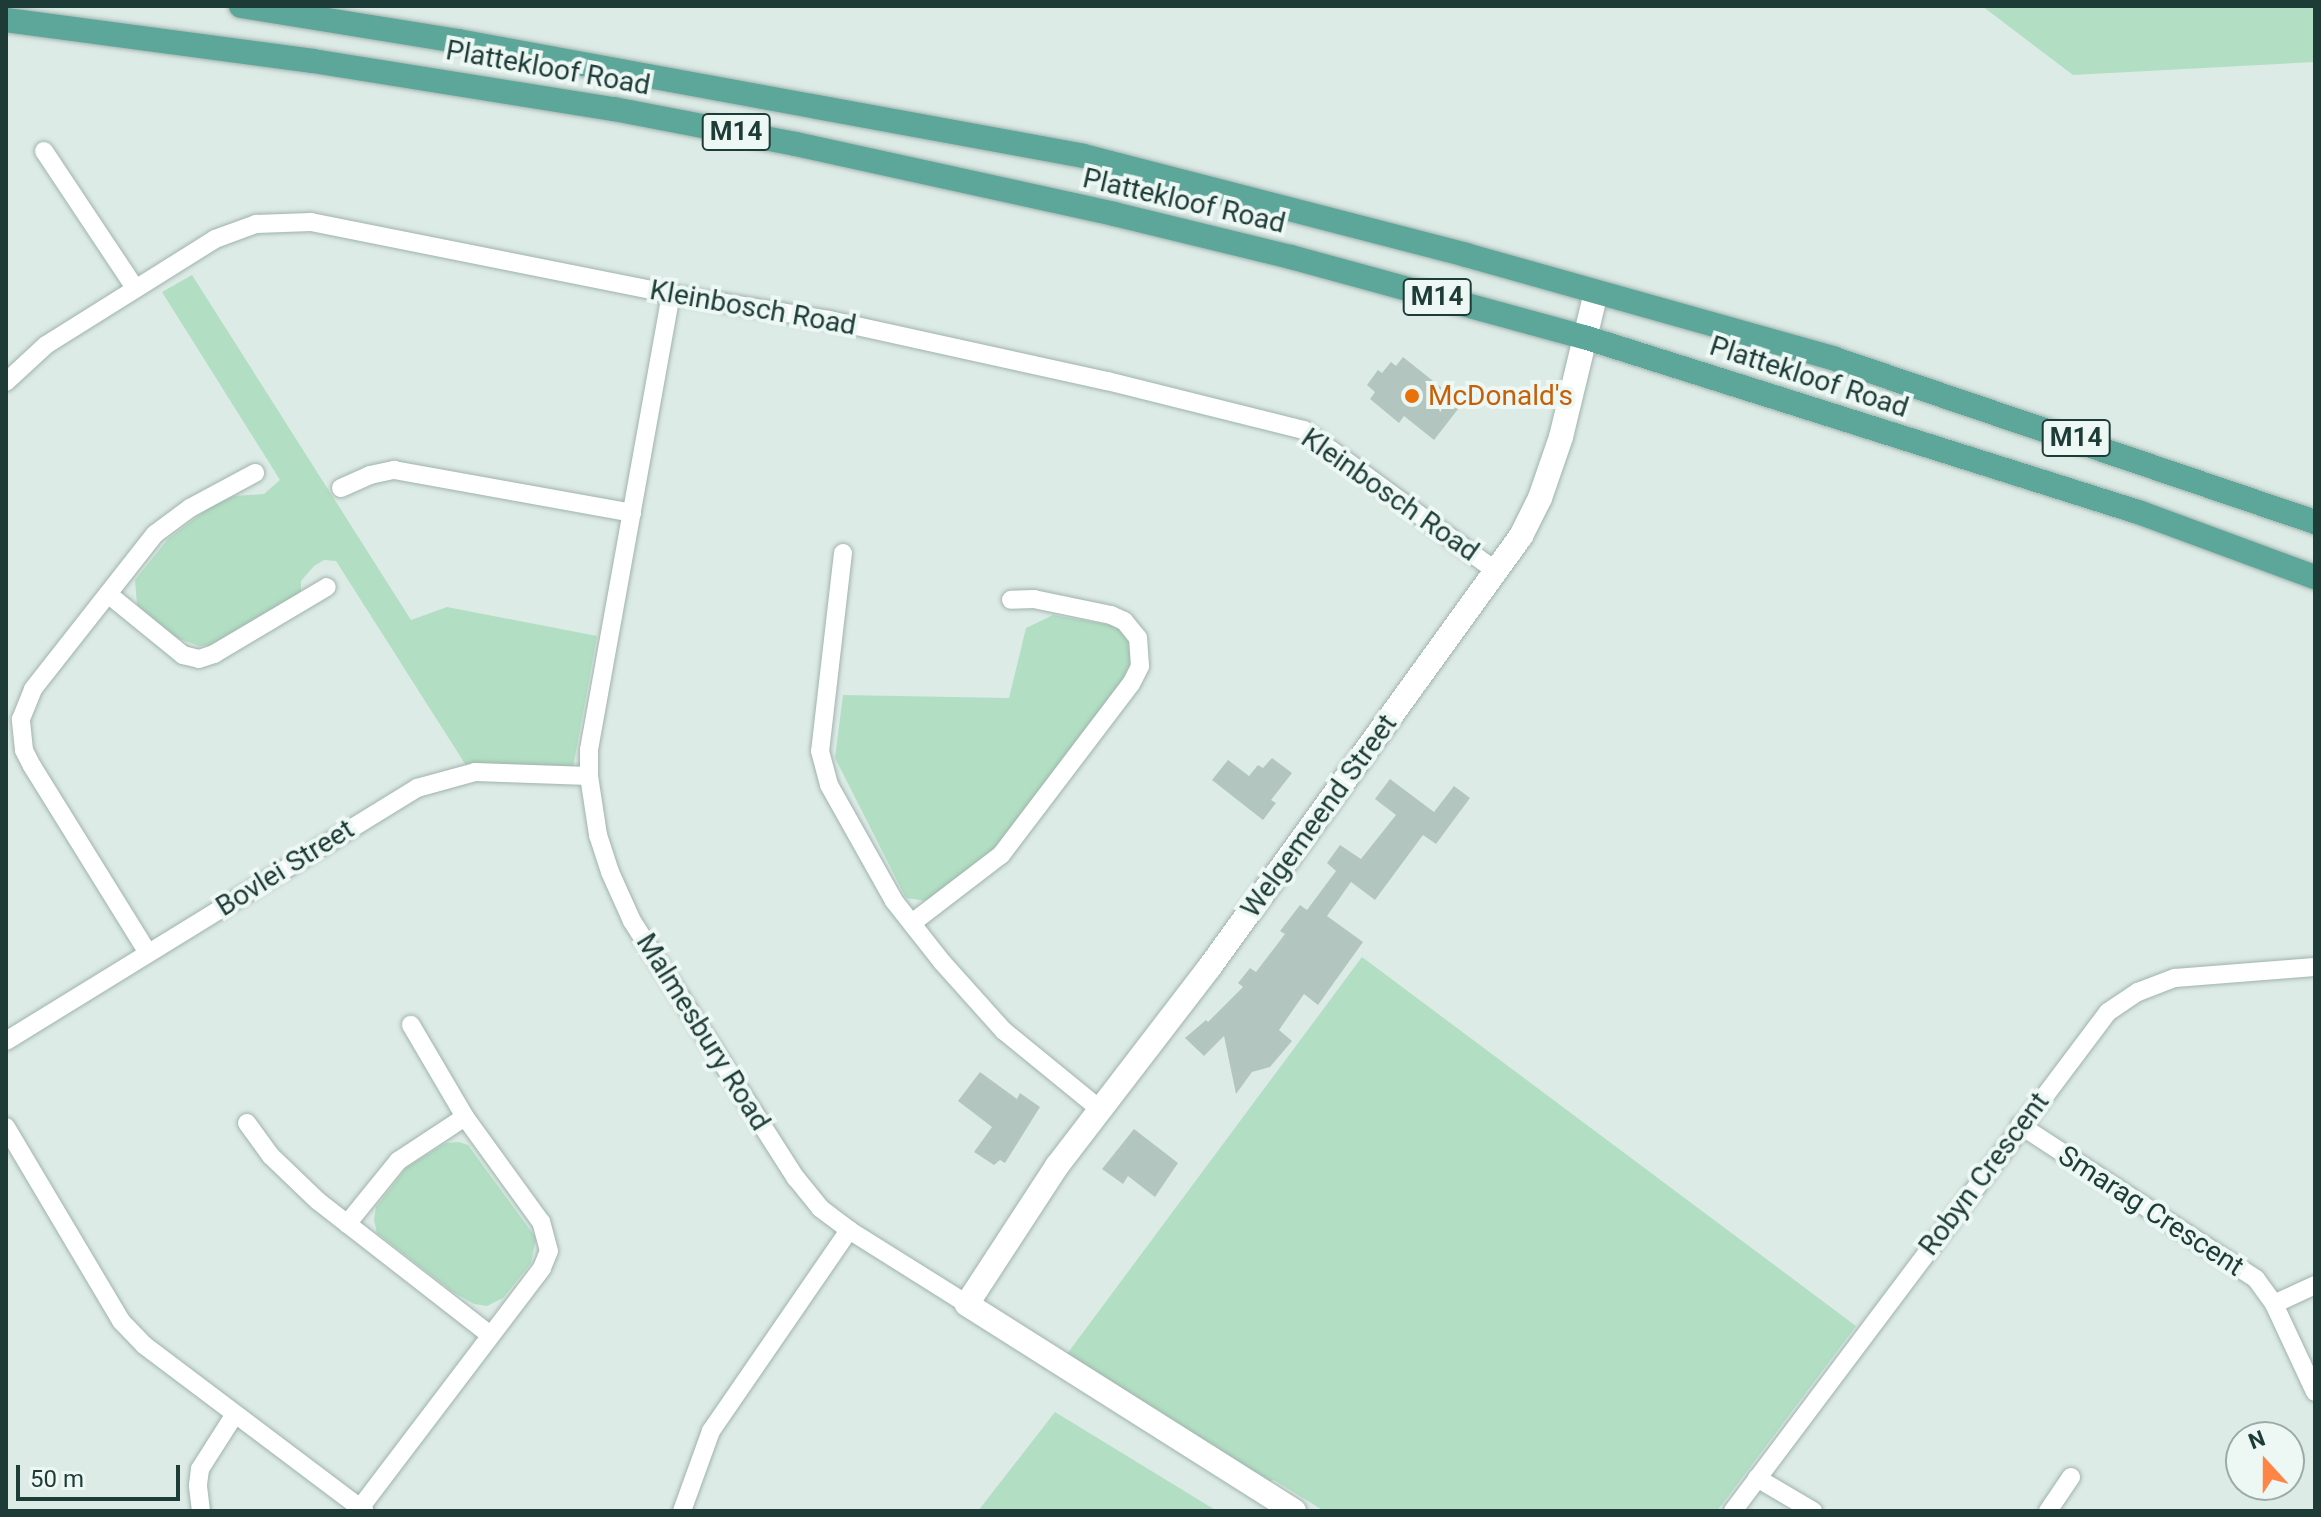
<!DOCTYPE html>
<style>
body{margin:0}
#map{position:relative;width:2321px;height:1517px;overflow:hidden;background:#ddebe6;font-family:Roboto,sans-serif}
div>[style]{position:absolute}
.green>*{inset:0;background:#b2dfc3}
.building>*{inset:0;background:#b2c6bf}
.roads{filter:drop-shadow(0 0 2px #a0b3ae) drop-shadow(0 0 2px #a0b3ae)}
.street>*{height:18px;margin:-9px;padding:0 9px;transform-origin:9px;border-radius:9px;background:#fff}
.secondary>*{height:24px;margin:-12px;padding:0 12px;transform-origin:12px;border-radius:12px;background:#fff}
.primary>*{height:24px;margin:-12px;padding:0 12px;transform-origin:12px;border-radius:12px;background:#5ca69a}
.dots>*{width:22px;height:22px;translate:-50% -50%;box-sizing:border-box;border:4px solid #edf7f3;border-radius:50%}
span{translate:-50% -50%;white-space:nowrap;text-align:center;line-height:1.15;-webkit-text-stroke:8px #edf7f3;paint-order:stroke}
.shield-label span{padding:2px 6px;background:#edf7f3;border:2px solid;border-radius:6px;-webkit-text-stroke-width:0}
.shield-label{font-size:26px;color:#1d3c37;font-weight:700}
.street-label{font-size:28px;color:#1d3c37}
.food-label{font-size:28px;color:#c56008}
.left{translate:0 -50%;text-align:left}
.frame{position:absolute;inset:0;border:8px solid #1d3c37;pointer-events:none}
.north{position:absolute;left:2225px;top:1421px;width:80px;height:80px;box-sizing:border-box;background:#edf7f3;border:2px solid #9aaca8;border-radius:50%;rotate:339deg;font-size:22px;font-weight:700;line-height:32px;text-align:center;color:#1d3c37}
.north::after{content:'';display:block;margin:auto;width:28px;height:36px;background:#ff8547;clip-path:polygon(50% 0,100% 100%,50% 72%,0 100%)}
.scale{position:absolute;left:16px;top:1465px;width:164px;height:36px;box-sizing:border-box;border:4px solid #1d3c37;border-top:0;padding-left:10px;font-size:24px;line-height:28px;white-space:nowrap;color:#1d3c37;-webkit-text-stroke:6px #edf7f3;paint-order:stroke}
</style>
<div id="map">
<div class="green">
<i style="clip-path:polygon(1982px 6px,2315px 6px,2315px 62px,2073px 75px)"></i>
<i style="clip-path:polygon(192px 275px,411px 620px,447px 607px,597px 636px,573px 768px,467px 767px,336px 561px,324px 560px,314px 566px,301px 581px,301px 593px,210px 645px,199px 646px,177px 638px,137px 605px,135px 580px,168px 539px,210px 507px,234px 496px,264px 494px,280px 480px,162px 292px)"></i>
<i style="clip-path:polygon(1053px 615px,1116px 626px,1129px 642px,1131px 668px,999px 846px,927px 901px,906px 898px,835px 758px,843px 695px,1009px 698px,1026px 628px)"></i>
<i style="clip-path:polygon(1362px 957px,1856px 1326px,1717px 1511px,1324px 1511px,1274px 1480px,1264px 1483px,1064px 1358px)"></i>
<i style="clip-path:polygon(459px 1142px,468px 1145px,536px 1238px,531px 1263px,503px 1298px,487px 1306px,474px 1304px,453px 1292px,377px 1233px,374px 1220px,376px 1207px,407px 1167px,446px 1143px)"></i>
<i style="clip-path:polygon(1055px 1412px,1217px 1511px,978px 1511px)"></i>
</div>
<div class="building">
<i style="clip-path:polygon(1403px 357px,1462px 404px,1434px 440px,1404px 416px,1399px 423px,1370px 399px,1375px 392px,1367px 385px,1378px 370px,1382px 373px,1391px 362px,1396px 366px)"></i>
<i style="clip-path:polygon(1272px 758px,1292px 773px,1271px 800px,1276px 803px,1263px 820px,1212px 780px,1228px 760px,1249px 776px,1258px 765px,1263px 768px)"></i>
<i style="clip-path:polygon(1390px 779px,1434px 812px,1454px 786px,1470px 798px,1436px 844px,1423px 835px,1375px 900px,1351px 882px,1327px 916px,1363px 942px,1318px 1005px,1304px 994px,1279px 1030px,1292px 1041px,1270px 1067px,1252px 1072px,1236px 1094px,1224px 1036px,1204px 1056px,1185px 1038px,1206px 1020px,1208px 1022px,1243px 987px,1238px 983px,1250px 968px,1256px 972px,1285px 934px,1280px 931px,1300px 905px,1307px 910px,1336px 871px,1327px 863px,1340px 845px,1361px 859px,1396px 815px,1375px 799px)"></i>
<i style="clip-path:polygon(980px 1072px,1017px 1099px,1020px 1093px,1040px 1107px,1005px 1163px,1000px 1160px,994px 1165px,974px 1152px,992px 1127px,958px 1101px)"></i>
<i style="clip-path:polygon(1134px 1129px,1178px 1163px,1155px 1197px,1128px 1176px,1123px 1184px,1102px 1169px)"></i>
</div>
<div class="roads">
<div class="street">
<i style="left:44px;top:151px;width:164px;rotate:56.4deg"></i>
<i style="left:671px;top:294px;width:463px;rotate:100.2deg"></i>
<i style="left:589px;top:750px;width:26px;rotate:90deg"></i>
<i style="left:589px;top:776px;width:60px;rotate:81.3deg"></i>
<i style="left:598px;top:835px;width:39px;rotate:72deg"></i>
<i style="left:610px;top:872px;width:54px;rotate:65.8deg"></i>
<i style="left:632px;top:921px;width:305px;rotate:57.5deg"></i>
<i style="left:796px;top:1178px;width:38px;rotate:51deg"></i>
<i style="left:820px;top:1208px;width:36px;rotate:37deg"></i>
<i style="left:849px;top:1230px;width:139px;rotate:32.1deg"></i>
<i style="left:6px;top:382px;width:54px;rotate:-42.8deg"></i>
<i style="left:46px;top:345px;width:199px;rotate:-32.1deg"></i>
<i style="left:215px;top:239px;width:44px;rotate:-20.1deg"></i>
<i style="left:256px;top:224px;width:55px;rotate:-2.1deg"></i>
<i style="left:311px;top:222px;width:367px;rotate:11.3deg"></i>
<i style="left:671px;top:294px;width:160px;rotate:9.3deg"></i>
<i style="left:829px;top:320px;width:285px;rotate:12.4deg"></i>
<i style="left:1107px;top:381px;width:203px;rotate:14deg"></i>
<i style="left:1304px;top:430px;width:240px;rotate:36.3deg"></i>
<i style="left:341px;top:488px;width:32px;rotate:-24deg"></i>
<i style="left:370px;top:475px;width:25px;rotate:-12deg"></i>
<i style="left:394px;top:470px;width:242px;rotate:10.2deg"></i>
<i style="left:843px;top:553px;width:199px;rotate:96.6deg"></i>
<i style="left:820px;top:751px;width:35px;rotate:75deg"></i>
<i style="left:829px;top:785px;width:133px;rotate:60.7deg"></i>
<i style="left:894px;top:901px;width:78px;rotate:51.8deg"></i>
<i style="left:942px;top:962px;width:93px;rotate:48.1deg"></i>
<i style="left:1004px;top:1031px;width:125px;rotate:39.2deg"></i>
<i style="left:108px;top:594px;width:97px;rotate:39.1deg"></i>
<i style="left:183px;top:655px;width:16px;rotate:14deg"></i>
<i style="left:199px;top:659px;width:16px;rotate:-18deg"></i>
<i style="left:214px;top:654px;width:131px;rotate:-30.7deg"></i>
<i style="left:912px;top:923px;width:112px;rotate:-37.4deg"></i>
<i style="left:1001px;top:855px;width:215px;rotate:-52.8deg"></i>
<i style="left:1131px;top:684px;width:20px;rotate:-63deg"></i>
<i style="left:1140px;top:666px;width:28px;rotate:-94deg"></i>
<i style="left:1138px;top:638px;width:22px;rotate:-129deg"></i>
<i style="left:1124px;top:621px;width:14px;rotate:-155deg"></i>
<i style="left:1111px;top:615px;width:79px;rotate:-168.3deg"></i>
<i style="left:1034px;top:599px;width:23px;rotate:178deg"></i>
<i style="left:148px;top:953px;width:220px;rotate:-121.8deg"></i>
<i style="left:32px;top:766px;width:18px;rotate:-117deg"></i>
<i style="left:24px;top:750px;width:31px;rotate:-96deg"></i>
<i style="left:21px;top:719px;width:32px;rotate:-68deg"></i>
<i style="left:33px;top:689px;width:197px;rotate:-51.8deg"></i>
<i style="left:155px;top:534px;width:44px;rotate:-36.6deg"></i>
<i style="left:190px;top:508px;width:74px;rotate:-28.3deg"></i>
<i style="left:6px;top:1041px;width:483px;rotate:-31.6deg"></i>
<i style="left:417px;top:788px;width:60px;rotate:-15.4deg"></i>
<i style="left:475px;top:772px;width:114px;rotate:2deg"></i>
<i style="left:247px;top:1123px;width:41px;rotate:54deg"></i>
<i style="left:271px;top:1156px;width:65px;rotate:43.8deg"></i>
<i style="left:318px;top:1201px;width:218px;rotate:37.9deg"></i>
<i style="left:2020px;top:1125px;width:282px;rotate:33.1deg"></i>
<i style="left:2256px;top:1279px;width:31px;rotate:54deg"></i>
<i style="left:2274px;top:1304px;width:97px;rotate:65deg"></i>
<i style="left:6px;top:1127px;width:226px;rotate:59.3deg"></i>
<i style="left:121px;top:1321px;width:33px;rotate:46deg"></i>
<i style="left:144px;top:1345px;width:276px;rotate:37deg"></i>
<i style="left:347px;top:1224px;width:81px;rotate:-51deg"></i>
<i style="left:398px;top:1161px;width:80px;rotate:-33.3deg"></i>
<i style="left:2274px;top:1304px;width:45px;rotate:-24.9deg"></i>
<i style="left:1757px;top:1478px;width:65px;rotate:30.5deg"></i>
<i style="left:360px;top:1508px;width:301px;rotate:-52.8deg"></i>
<i style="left:542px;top:1268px;width:18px;rotate:-68deg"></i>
<i style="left:549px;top:1251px;width:30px;rotate:-105deg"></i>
<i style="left:541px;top:1222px;width:130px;rotate:-125.9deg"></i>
<i style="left:465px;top:1117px;width:107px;rotate:-120.4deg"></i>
<i style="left:201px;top:1511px;width:26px;rotate:-97deg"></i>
<i style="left:198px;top:1485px;width:16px;rotate:-83deg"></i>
<i style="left:200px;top:1469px;width:65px;rotate:-57.5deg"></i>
<i style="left:682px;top:1511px;width:85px;rotate:-70.1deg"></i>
<i style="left:711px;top:1431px;width:244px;rotate:-55.5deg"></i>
<i style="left:1733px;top:1511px;width:624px;rotate:-53.08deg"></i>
<i style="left:2108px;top:1012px;width:36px;rotate:-34deg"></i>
<i style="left:2138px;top:992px;width:40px;rotate:-21deg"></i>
<i style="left:2175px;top:978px;width:140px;rotate:-4.5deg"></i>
<i style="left:2048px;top:1511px;width:41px;rotate:-55.9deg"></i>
</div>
<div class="secondary">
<i style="left:1294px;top:1511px;width:387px;rotate:-147.7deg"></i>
<i style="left:967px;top:1304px;width:165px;rotate:-56.9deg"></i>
<i style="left:1057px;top:1166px;width:250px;rotate:-52.5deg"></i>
<i style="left:1209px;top:968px;width:533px;rotate:-54.16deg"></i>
<i style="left:1521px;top:536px;width:42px;rotate:-63.4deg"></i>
<i style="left:1540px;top:498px;width:65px;rotate:-71deg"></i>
<i style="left:1561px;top:437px;width:149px;rotate:-76.4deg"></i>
</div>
<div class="primary">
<i style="left:241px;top:6px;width:220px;rotate:9.2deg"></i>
<i style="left:458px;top:41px;width:636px;rotate:10.41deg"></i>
<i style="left:1084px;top:156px;width:395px;rotate:14.5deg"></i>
<i style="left:1466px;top:255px;width:383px;rotate:15.7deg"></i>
<i style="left:1835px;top:359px;width:507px;rotate:18.76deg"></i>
<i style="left:6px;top:20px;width:310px;rotate:7.6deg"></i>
<i style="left:313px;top:61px;width:305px;rotate:9.1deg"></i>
<i style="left:614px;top:109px;width:185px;rotate:10.9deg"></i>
<i style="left:796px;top:144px;width:326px;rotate:12.4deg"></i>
<i style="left:1114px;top:214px;width:182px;rotate:13.7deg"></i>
<i style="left:1291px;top:257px;width:304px;rotate:15.3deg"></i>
<i style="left:1584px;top:337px;width:581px;rotate:17.53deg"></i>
<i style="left:2138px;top:512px;width:189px;rotate:20.2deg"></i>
</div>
</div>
<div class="dots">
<i style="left:1412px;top:396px;background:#e8710a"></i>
</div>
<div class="shield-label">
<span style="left:736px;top:132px">M14</span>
<span style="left:1437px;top:297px">M14</span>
<span style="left:2076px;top:438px">M14</span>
</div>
<div class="street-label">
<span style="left:548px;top:68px;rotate:10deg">Plattekloof Road</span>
<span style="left:1184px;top:201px;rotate:13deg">Plattekloof Road</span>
<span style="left:753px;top:308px;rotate:10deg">Kleinbosch Road</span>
<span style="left:1809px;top:377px;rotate:18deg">Plattekloof Road</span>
<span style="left:1390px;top:495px;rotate:35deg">Kleinbosch Road</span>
<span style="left:1319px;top:816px;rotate:-54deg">Welgemeend Street</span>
<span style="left:285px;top:868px;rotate:-32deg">Bovlei Street</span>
<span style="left:703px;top:1032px;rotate:58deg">Malmesbury Road</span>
<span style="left:1984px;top:1174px;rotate:-53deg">Robyn Crescent</span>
<span style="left:2151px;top:1211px;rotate:33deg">Smarag Crescent</span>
</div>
<div class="food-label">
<span class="left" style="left:1428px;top:396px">McDonald's</span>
</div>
<div class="frame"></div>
<div class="north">N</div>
<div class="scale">50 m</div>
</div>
